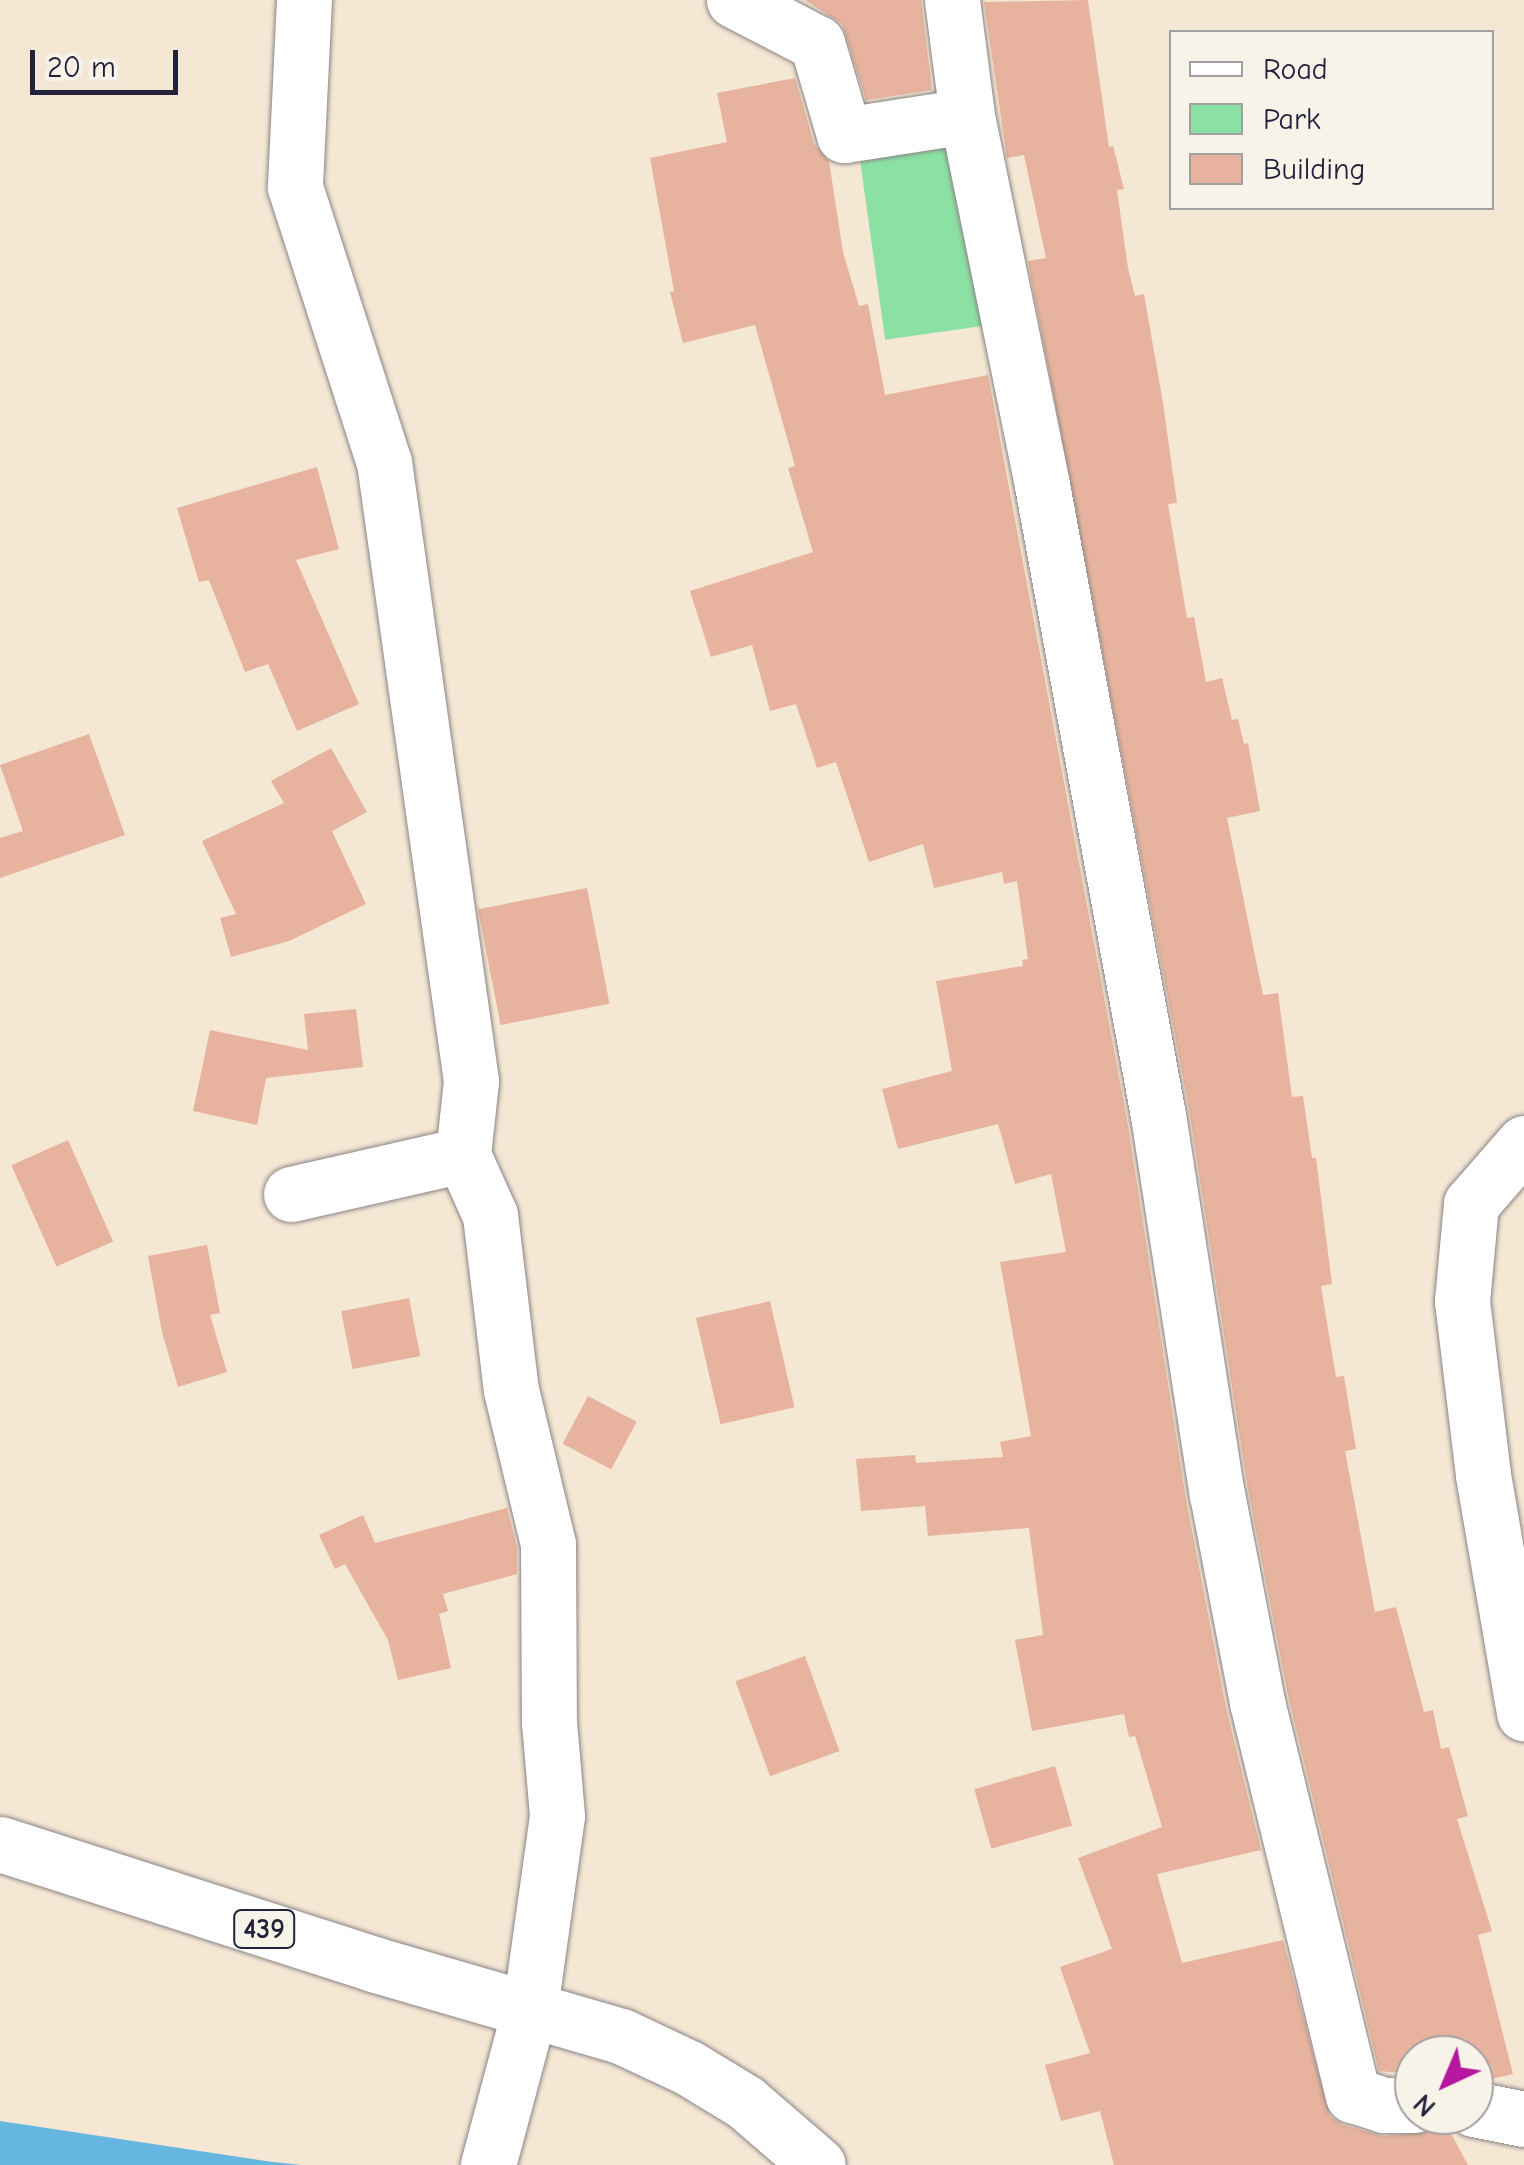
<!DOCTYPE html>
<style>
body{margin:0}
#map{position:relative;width:1524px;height:2165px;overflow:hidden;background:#f4e7d3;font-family:"Comic Neue",sans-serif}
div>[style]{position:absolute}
.green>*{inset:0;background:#8be1a3;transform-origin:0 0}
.water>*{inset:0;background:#65b6e0}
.building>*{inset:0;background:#e7b39e;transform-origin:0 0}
.roads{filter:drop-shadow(0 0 2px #8b8487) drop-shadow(0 0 2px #8b8487)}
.minor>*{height:55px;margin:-27.5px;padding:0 27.5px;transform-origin:27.5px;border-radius:27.5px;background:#fff}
.major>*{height:55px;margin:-27.5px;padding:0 27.5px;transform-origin:27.5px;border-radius:27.5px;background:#fff}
span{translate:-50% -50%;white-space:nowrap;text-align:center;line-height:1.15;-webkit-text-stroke:8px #f7f3e8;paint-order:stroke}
.shield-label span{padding:2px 8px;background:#f7f3e8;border:2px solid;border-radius:8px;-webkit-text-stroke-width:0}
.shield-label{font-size:28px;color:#22223b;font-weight:700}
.legend{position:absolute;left:1169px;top:30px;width:325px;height:180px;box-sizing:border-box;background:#f7f3e8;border:2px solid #a29fa3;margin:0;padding:12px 18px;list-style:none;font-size:30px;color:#22223b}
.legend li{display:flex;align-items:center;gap:20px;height:50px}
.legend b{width:50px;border:2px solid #a29fa3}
.north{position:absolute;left:1394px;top:2035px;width:100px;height:100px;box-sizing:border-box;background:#f7f3e8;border:2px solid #a29fa3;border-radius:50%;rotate:224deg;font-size:28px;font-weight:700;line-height:40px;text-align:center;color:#22223b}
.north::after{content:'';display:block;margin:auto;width:35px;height:45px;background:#b5179e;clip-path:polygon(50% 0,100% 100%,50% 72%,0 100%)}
.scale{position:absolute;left:30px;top:50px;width:148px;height:45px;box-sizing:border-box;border:5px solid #22223b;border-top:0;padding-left:12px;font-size:30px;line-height:35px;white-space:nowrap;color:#22223b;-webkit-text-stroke:8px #f7f3e8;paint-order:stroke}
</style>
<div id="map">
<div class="green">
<i style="left:954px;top:125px;width:203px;height:98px;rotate:82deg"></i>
</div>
<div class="water">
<i style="clip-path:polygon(0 2121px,273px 2162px,302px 2165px,0 2165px)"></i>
</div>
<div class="building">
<i style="clip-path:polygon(805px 0,921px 0,932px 90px,866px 100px,842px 24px)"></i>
<i style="clip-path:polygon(1088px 0,1109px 147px,1113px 146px,1124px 189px,1117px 190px,1128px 268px,1135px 296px,1144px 294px,1163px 403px,1177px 503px,1168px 504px,1187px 618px,1194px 617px,1206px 682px,1222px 678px,1232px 720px,1238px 719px,1244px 744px,1248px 743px,1260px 811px,1227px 818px,1263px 995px,1278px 993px,1292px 1097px,1303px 1096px,1312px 1158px,1316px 1158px,1332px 1284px,1321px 1286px,1336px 1377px,1344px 1376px,1356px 1449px,1345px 1451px,1375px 1612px,1396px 1607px,1424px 1712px,1433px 1710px,1441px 1749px,1449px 1747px,1468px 1816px,1457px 1819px,1492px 1931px,1478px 1935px,1513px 2074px,1488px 2080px,1474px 2079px,1474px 2055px,1414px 2055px,1414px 2074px,1379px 2071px,1288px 1695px,1248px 1489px,1189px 1109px,1028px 261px,1046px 258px,1024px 155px,1007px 158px,984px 2px)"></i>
<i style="clip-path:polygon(795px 78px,814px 144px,829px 161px,843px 252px,859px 306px,868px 304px,885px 395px,988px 375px,1127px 1120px,1186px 1500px,1226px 1708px,1261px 1850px,1157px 1874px,1182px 1963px,1283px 1940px,1330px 2116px,1343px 2125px,1384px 2136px,1429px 2132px,1442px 2117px,1468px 2165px,1114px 2165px,1100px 2111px,1061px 2121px,1045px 2065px,1090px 2053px,1060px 1967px,1112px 1949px,1078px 1858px,1162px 1827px,1135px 1736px,1129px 1737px,1124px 1714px,1032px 1731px,1015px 1640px,1043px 1635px,1029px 1528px,928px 1536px,925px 1506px,861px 1511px,856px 1459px,915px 1455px,916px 1463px,1003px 1457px,1000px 1442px,1031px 1436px,1000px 1262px,1066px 1252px,1051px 1174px,1015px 1184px,998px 1124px,898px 1149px,882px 1089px,952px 1071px,936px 981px,1023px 966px,1022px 960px,1028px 959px,1017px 881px,1004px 884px,1002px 872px,934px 888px,923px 844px,869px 862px,836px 762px,817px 768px,796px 704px,770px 711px,752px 645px,711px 657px,690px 591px,813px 552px,788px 468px,795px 466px,755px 325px,683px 343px,670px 292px,674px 291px,650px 158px,727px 142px,717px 93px)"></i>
<i style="clip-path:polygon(317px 467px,339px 549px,296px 560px,359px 704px,297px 731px,268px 664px,245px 672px,209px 580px,199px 582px,177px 508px)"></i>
<i style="clip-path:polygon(89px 734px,125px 835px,0 878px,0 838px,23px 831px,0 765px)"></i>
<i style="clip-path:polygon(331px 748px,367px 812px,332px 831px,366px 904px,289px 941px,231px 957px,220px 918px,236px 914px,202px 841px,284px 803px,271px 781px)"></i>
<i style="left:587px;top:888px;width:118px;height:111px;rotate:79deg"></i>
<i style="clip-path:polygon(356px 1009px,363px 1067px,266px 1078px,257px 1125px,193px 1111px,210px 1030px,308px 1050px,304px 1014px)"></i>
<i style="left:68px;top:1140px;width:111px;height:62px;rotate:66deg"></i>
<i style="clip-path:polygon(207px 1245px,220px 1313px,210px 1315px,227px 1372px,178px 1387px,162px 1332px,148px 1256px)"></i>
<i style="left:409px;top:1298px;width:59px;height:69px;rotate:79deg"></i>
<i style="left:770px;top:1301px;width:109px;height:76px;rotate:77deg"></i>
<i style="left:588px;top:1396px;width:55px;height:54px;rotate:28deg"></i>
<i style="clip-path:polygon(507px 1508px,517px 1548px,517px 1574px,443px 1594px,448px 1611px,439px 1614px,451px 1668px,398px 1680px,388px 1640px,345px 1564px,335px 1569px,319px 1535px,363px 1515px,375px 1543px)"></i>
<i style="left:805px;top:1656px;width:101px;height:74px;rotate:70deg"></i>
<i style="left:1055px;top:1766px;width:62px;height:84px;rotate:74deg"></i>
</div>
<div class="roads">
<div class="minor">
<i style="left:304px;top:0;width:187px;rotate:92.8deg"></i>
<i style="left:295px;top:187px;width:289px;rotate:72.1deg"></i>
<i style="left:384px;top:462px;width:625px;rotate:82deg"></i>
<i style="left:471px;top:1081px;width:74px;rotate:96.2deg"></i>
<i style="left:463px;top:1155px;width:66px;rotate:65.8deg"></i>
<i style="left:490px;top:1215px;width:176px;rotate:83.2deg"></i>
<i style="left:511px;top:1390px;width:158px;rotate:76.5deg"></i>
<i style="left:548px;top:1544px;width:178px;rotate:89.7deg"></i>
<i style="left:549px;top:1722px;width:94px;rotate:85.1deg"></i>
<i style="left:557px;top:1816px;width:194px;rotate:98deg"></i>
<i style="left:530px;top:2008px;width:163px;rotate:105deg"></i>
<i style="left:734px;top:0;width:93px;rotate:27.4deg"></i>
<i style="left:817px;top:43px;width:96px;rotate:73.6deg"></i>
<i style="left:844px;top:135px;width:124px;rotate:-8.8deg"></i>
<i style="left:967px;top:116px;width:377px;rotate:78.5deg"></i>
<i style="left:1042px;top:485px;width:641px;rotate:79.57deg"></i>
<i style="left:1158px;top:1115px;width:384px;rotate:81.2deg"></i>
<i style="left:1217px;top:1494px;width:212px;rotate:79.1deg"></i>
<i style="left:1257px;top:1702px;width:405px;rotate:76.3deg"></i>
<i style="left:1353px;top:2095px;width:33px;rotate:18deg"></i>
<i style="left:1384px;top:2105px;width:30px"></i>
<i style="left:952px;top:0;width:117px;rotate:82.6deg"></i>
<i style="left:1524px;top:1143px;width:81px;rotate:131deg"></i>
<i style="left:1471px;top:1204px;width:97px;rotate:95.3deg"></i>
<i style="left:1462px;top:1301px;width:175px;rotate:83.1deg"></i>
<i style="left:1483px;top:1475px;width:242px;rotate:80.2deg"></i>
<i style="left:291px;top:1194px;width:176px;rotate:-12.8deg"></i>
<i style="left:1474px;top:2109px;width:51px;rotate:11.3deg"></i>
</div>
<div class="major">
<i style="left:0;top:1844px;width:392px;rotate:17.8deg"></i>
<i style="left:373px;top:1964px;width:258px;rotate:16.2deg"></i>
<i style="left:621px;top:2036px;width:75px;rotate:25.2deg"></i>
<i style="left:689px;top:2068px;width:66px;rotate:31.3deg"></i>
<i style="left:745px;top:2102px;width:96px;rotate:40.8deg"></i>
</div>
</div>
<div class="shield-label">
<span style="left:264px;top:1929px">439</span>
</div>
<ul class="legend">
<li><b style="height:12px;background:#fff"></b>Road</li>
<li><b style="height:28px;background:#8be1a3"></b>Park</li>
<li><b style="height:28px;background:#e7b39e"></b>Building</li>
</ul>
<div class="north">N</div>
<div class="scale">20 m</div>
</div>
